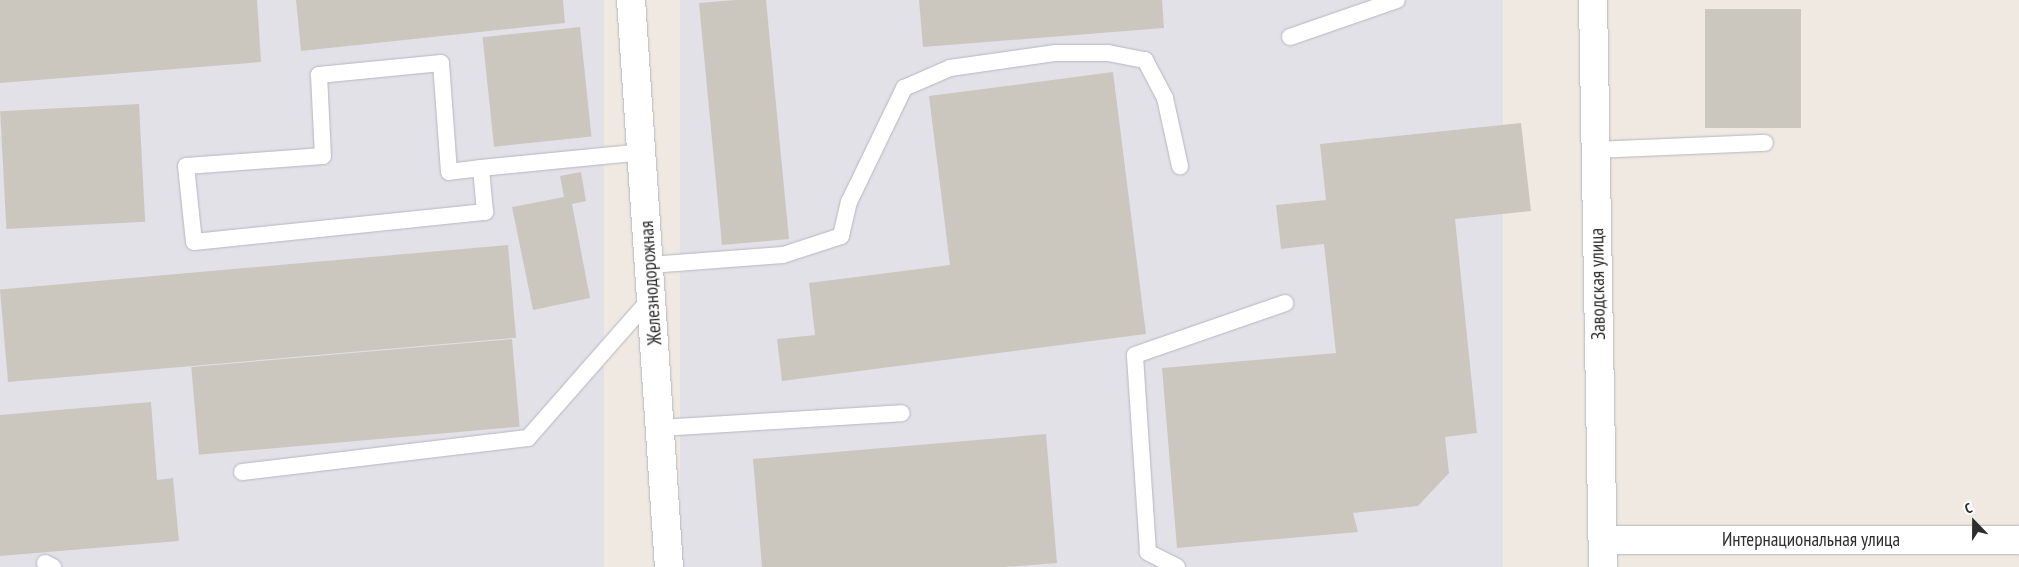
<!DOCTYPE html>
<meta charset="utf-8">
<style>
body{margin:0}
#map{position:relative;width:2019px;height:567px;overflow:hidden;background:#efe9e1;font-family:"PT Sans Narrow",sans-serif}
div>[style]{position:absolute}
.industrial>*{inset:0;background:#e3e1e8;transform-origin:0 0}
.building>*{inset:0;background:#cbc7bf;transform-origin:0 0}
.roads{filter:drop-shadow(0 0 1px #b4b7c1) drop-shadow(0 0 1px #b4b7c1)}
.lane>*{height:16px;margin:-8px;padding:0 8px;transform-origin:8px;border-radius:8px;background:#fff}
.street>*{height:28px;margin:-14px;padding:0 14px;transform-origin:14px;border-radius:14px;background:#fff}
span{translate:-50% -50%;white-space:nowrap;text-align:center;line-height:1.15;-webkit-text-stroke:4px #fff;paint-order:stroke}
.street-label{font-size:19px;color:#2e2e2e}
.north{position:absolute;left:1949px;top:497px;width:50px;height:50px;-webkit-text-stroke:4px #fff;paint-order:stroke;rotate:338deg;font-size:14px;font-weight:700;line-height:20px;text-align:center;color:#2e2e2e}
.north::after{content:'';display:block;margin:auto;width:18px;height:22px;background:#2e2e2e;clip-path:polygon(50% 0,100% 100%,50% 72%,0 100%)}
</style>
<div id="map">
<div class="industrial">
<i style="left:0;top:0;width:604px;height:567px"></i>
<i style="left:680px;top:0;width:823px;height:567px"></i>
</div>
<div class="building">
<i style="clip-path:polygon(0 0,257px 0,261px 62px,0 83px)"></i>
<i style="clip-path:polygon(296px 0,563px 0,565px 23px,301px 51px)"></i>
<i style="clip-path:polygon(735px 0,766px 0,789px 239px,722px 245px,699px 3px)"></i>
<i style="clip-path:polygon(919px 0,1162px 0,1164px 28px,923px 47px)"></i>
<i style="left:1705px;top:9px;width:96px;height:119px"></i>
<i style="left:580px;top:27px;width:110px;height:98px;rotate:84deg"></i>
<i style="clip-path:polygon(1113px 72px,1146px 334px,782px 381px,777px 339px,815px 335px,809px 283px,950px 265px,929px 96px)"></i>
<i style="left:139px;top:104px;width:118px;height:139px;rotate:87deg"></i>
<i style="clip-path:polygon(1521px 123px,1531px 211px,1455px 219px,1477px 433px,1445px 437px,1449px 473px,1418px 506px,1353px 513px,1358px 532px,1177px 548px,1162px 368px,1336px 353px,1324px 244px,1281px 249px,1276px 205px,1326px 200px,1320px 144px)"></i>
<i style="clip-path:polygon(581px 172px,586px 201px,572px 204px,590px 298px,533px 310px,512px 207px,564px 197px,560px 176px)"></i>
<i style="left:508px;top:245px;width:93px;height:510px;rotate:85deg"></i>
<i style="left:512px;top:339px;width:88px;height:322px;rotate:85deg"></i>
<i style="clip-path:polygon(151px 402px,157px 480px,173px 478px,179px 541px,0 556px,0 415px)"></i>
<i style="clip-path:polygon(1046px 434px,1057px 563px,1005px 567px,762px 567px,753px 459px)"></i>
</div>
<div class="roads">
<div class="lane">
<i style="left:1290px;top:37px;width:113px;rotate:-19.1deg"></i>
<i style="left:1596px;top:150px;width:169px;rotate:-2.4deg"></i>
<i style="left:481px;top:168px;width:32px;rotate:173deg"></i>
<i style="left:449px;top:172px;width:109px;rotate:-94.2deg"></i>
<i style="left:441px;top:63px;width:123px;rotate:174.4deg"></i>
<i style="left:319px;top:75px;width:81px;rotate:87.2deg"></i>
<i style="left:323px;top:156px;width:137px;rotate:175.8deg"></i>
<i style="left:186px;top:166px;width:76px;rotate:84deg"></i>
<i style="left:194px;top:242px;width:293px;rotate:-5.9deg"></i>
<i style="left:485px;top:212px;width:44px;rotate:-95.2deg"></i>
<i style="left:481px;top:168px;width:163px;rotate:-5.6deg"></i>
<i style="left:650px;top:265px;width:133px;rotate:-4.3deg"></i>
<i style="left:783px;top:255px;width:61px;rotate:-18.1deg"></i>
<i style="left:841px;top:236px;width:35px;rotate:-77deg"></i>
<i style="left:849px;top:202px;width:127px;rotate:-64.2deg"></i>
<i style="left:904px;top:88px;width:50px;rotate:-23.5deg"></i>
<i style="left:950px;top:68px;width:107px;rotate:-8.1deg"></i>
<i style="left:1056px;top:53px;width:52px"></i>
<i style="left:1108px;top:53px;width:38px;rotate:11deg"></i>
<i style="left:1145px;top:60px;width:43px;rotate:62.2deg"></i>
<i style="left:1165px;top:98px;width:70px;rotate:77.6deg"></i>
<i style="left:660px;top:428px;width:242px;rotate:-3.5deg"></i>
<i style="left:242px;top:472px;width:288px;rotate:-6.8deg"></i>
<i style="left:528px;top:438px;width:188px;rotate:-48.7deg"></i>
<i style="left:45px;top:563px;width:9px;rotate:27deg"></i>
<i style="left:1177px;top:567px;width:33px;rotate:-153deg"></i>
<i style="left:1148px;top:552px;width:197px;rotate:-93.8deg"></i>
<i style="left:1135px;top:355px;width:159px;rotate:-19.1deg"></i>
</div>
<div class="street">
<i style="left:631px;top:0;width:568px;rotate:86.17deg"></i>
<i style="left:1593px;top:0;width:567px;rotate:88.99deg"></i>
<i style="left:1603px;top:540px;width:416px"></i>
</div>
</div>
<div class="street-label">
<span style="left:651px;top:283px;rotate:-94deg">Железнодорожная</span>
<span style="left:1598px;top:284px;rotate:-91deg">Заводская улица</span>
<span style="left:1811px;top:540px">Интернациональная улица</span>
</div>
<div class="north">С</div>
</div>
